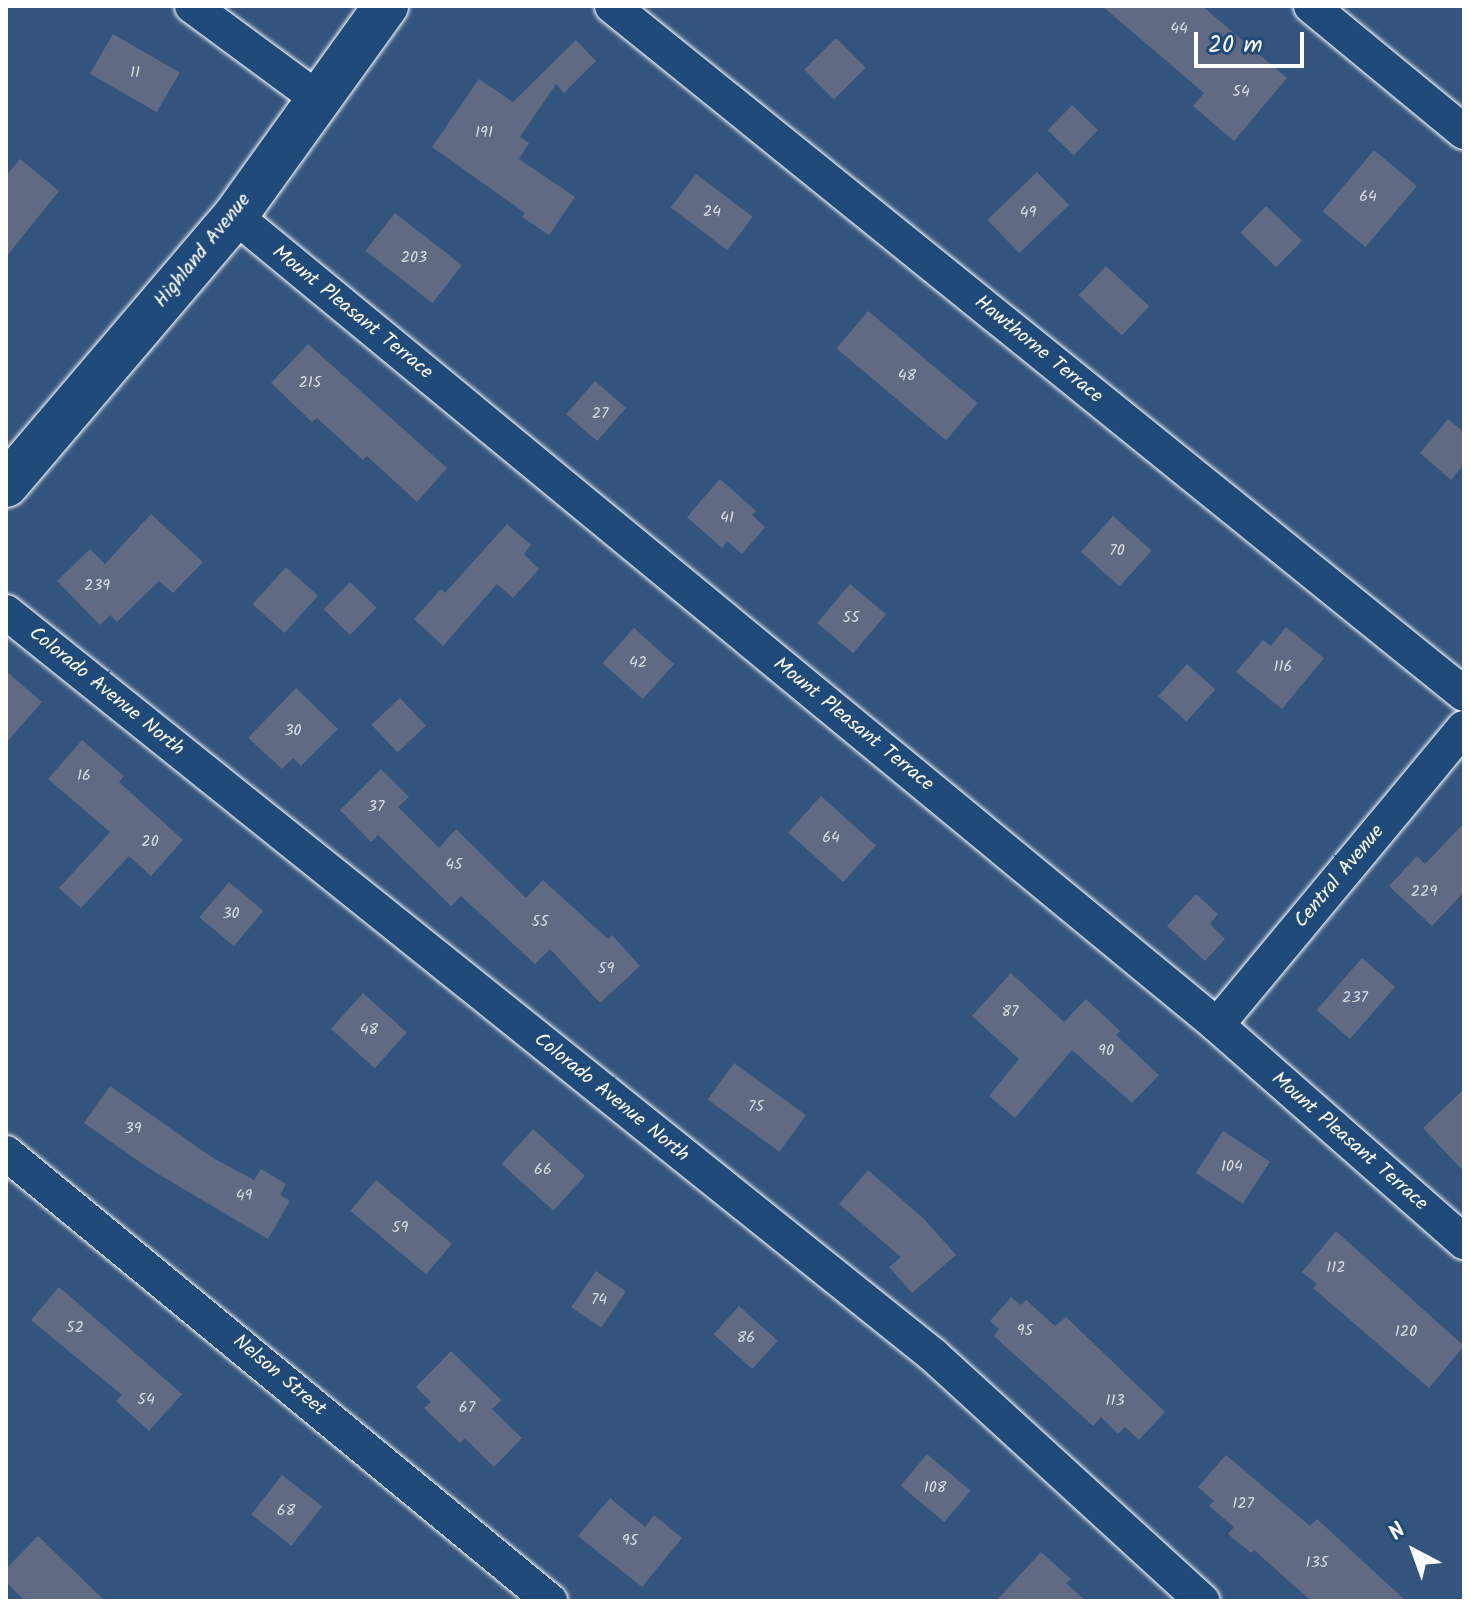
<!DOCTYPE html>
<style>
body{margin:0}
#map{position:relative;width:1470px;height:1607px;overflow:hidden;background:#33547d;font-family:Kalam,sans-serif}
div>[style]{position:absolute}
.building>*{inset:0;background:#616a83;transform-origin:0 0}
.roads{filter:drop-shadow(0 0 2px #fff) drop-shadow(0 0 2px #fff)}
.street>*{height:34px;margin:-17px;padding:0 17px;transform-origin:17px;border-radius:17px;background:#1f4a7a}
.secondary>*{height:44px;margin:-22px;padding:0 22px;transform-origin:22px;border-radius:22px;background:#1f4a7a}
span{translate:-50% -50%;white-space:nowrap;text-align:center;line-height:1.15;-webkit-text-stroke:7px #1f4a7a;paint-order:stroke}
.number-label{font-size:16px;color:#d8dae0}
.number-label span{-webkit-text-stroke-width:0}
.street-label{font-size:20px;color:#fff}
.frame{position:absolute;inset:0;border:8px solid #fff;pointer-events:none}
.north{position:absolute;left:1374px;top:1511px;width:80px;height:80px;-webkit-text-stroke:6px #1f4a7a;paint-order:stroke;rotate:319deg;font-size:22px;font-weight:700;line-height:32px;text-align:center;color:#fff}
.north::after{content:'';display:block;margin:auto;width:28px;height:36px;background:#fff;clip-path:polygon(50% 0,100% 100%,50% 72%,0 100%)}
.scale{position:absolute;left:1194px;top:32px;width:110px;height:36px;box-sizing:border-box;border:4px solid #fff;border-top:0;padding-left:10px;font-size:24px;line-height:28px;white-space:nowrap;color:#fff;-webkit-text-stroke:6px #1f4a7a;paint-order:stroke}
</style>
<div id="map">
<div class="building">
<i style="clip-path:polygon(1102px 6px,1202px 6px,1287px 78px,1234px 141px,1193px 106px,1204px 93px)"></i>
<i style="left:113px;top:34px;width:77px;height:46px;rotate:30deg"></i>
<i style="left:836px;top:38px;width:42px;height:45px;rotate:45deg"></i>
<i style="clip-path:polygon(576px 40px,596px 61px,564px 93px,556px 84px,520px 137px,529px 143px,519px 159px,575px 197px,549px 235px,522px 217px,525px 213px,432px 147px,479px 79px,513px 102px)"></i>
<i style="left:1072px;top:105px;width:36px;height:35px;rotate:44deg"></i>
<i style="left:1374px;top:150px;width:56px;height:80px;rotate:40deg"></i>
<i style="clip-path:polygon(20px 159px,59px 191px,6px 257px,6px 176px)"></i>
<i style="left:1037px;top:172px;width:46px;height:69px;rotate:46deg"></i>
<i style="left:696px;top:174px;width:71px;height:42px;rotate:37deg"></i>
<i style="left:1266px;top:206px;width:50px;height:37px;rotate:44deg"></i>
<i style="left:395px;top:213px;width:85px;height:48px;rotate:38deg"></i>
<i style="left:1106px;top:266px;width:59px;height:40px;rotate:43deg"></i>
<i style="left:868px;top:311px;width:143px;height:49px;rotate:40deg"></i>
<i style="clip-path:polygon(308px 344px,447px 468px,417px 502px,367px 456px,363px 460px,317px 418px,312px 422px,271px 383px)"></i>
<i style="left:595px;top:381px;width:41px;height:44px;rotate:41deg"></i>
<i style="clip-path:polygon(1448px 419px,1464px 432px,1464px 464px,1451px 480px,1420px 453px)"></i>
<i style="clip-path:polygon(720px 479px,756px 511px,752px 515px,765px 527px,742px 554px,727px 541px,722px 548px,687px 517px)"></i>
<i style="clip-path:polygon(151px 514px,203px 562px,173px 593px,159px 581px,117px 622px,110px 615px,100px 625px,57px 581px,90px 549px,105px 564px)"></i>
<i style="left:1113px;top:516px;width:52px;height:48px;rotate:42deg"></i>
<i style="clip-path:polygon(507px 524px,531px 545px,524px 554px,539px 569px,513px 598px,497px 584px,443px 646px,414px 619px,441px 589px,445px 593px)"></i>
<i style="left:286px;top:567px;width:43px;height:50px;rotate:42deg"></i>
<i style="left:350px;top:582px;width:37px;height:38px;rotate:44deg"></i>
<i style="left:850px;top:584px;width:47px;height:51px;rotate:40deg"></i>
<i style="clip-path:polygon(1286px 627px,1324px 658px,1282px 709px,1236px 672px,1263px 640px,1271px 646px)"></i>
<i style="left:634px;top:628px;width:54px;height:47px;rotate:42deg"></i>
<i style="left:1187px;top:664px;width:38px;height:43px;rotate:42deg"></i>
<i style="clip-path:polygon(6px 671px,42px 702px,6px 743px)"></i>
<i style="clip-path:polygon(296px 688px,338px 729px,301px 766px,293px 758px,282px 769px,248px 738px)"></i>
<i style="left:400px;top:698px;width:38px;height:39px;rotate:47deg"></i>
<i style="clip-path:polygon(82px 740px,124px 776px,119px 782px,183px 840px,151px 876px,129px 856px,81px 908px,59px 888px,110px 832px,48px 779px)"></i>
<i style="clip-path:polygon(381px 769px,409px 797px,398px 807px,439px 848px,456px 829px,526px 898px,543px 880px,608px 939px,612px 935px,640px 966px,600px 1003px,550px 949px,535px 964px,461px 896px,451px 906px,378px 835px,371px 842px,340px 810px)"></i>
<i style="left:821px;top:796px;width:74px;height:49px;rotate:42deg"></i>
<i style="clip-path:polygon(1464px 823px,1464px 892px,1432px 926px,1389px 886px,1417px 856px,1425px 864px)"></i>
<i style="left:229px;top:882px;width:45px;height:46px;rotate:40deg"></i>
<i style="clip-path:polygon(1196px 894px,1218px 914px,1210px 924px,1225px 939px,1205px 961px,1167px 926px)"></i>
<i style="left:1362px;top:958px;width:44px;height:69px;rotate:41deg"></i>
<i style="clip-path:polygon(1011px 973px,1064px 1022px,1086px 999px,1120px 1031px,1116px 1035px,1159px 1075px,1132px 1103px,1072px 1050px,1015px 1118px,989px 1096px,1019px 1059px,972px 1016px)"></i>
<i style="left:363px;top:993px;width:59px;height:48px;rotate:42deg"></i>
<i style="left:734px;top:1063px;width:89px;height:45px;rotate:36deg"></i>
<i style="clip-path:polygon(110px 1086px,213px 1158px,254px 1180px,261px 1169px,286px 1184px,280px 1195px,290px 1201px,268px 1239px,150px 1169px,84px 1123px)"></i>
<i style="clip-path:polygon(1464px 1089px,1464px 1172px,1423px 1128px)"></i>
<i style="left:533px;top:1129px;width:70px;height:47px;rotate:42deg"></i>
<i style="left:1223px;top:1131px;width:56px;height:50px;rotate:33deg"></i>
<i style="clip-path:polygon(868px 1170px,924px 1219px,956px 1255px,912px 1293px,889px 1267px,901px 1257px,839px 1204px)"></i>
<i style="left:376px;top:1180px;width:99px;height:40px;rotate:40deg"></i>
<i style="clip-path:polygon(1336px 1231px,1464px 1346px,1429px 1388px,1313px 1288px,1317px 1284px,1302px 1272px)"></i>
<i style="left:596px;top:1271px;width:36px;height:44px;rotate:34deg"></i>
<i style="clip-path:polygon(59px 1287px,182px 1394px,149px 1431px,116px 1401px,122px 1395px,31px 1320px)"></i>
<i style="clip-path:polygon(1011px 1297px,1021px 1305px,1026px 1300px,1055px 1326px,1066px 1317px,1165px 1412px,1139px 1440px,1125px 1427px,1118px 1434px,1101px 1417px,1093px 1426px,994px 1336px,999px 1329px,990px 1321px)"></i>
<i style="left:739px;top:1306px;width:52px;height:38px;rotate:42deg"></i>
<i style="clip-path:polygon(451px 1351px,501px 1400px,492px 1409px,522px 1438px,494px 1467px,465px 1438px,460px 1443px,424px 1408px,431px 1402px,416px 1387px)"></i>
<i style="left:927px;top:1454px;width:57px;height:41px;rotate:40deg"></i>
<i style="clip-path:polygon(1226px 1455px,1310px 1526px,1317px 1519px,1406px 1601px,1311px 1601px,1254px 1550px,1251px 1553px,1228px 1534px,1234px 1527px,1209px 1506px,1214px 1501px,1198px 1487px)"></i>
<i style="left:282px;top:1475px;width:51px;height:50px;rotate:38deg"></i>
<i style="clip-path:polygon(610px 1498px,645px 1527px,654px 1515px,682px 1538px,642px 1587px,578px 1536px)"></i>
<i style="clip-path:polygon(38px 1536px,105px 1601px,25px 1601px,6px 1582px,6px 1569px)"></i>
<i style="clip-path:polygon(1041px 1552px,1071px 1579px,1066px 1583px,1086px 1601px,996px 1601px)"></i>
</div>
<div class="roads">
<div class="street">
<i style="left:192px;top:6px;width:157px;rotate:36.4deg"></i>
<i style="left:612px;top:6px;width:1095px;rotate:38.92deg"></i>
<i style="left:1311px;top:6px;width:198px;rotate:39.5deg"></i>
<i style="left:235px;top:216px;width:1272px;rotate:39.48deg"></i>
<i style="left:1217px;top:1025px;width:329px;rotate:41.3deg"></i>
<i style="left:6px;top:612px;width:1188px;rotate:38.71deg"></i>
<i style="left:933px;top:1355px;width:365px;rotate:42.4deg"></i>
<i style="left:1217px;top:1025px;width:386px;rotate:-50.3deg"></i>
<i style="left:6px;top:1153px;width:705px;rotate:39.47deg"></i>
</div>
<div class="secondary">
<i style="left:6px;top:485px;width:353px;rotate:-49.6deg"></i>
<i style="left:235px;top:216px;width:259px;rotate:-54.3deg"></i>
</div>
</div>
<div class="number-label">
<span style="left:1179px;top:29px">44</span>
<span style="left:135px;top:73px">11</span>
<span style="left:1241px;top:92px">54</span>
<span style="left:484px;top:133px">191</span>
<span style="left:1368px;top:197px">64</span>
<span style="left:712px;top:212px">24</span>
<span style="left:1028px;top:213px">49</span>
<span style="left:414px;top:258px">203</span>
<span style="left:907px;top:376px">48</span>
<span style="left:310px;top:383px">215</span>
<span style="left:600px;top:414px">27</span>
<span style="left:727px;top:518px">41</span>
<span style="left:1117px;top:551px">70</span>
<span style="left:97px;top:586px">239</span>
<span style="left:851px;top:618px">55</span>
<span style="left:638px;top:663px">42</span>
<span style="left:1283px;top:667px">116</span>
<span style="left:293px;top:731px">30</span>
<span style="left:84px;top:776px">16</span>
<span style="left:376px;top:807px">37</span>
<span style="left:831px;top:838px">64</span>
<span style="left:150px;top:842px">20</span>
<span style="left:454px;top:865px">45</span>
<span style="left:1424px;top:892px">229</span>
<span style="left:231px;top:914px">30</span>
<span style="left:540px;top:922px">55</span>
<span style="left:606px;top:969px">59</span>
<span style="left:1355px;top:998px">237</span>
<span style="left:1010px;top:1012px">87</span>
<span style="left:369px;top:1030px">48</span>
<span style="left:1106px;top:1051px">90</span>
<span style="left:756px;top:1107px">75</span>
<span style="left:133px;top:1129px">39</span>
<span style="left:1232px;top:1167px">104</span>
<span style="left:543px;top:1170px">66</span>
<span style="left:244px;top:1196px">49</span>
<span style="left:400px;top:1228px">59</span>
<span style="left:1336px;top:1268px">112</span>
<span style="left:599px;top:1300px">74</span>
<span style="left:75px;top:1328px">52</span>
<span style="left:1025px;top:1331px">95</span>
<span style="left:1406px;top:1332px">120</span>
<span style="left:746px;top:1338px">86</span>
<span style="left:146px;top:1400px">54</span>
<span style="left:1115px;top:1401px">113</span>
<span style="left:467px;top:1408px">67</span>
<span style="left:935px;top:1488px">108</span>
<span style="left:1243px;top:1504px">127</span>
<span style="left:286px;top:1511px">68</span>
<span style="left:630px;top:1541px">95</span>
<span style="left:1317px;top:1563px">135</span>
</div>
<div class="street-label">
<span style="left:203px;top:251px;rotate:-51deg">Highland Avenue</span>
<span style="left:352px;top:313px;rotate:39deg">Mount Pleasant Terrace</span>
<span style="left:1038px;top:350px;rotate:39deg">Hawthorne Terrace</span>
<span style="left:106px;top:692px;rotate:39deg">Colorado Avenue North</span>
<span style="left:853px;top:725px;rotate:39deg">Mount Pleasant Terrace</span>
<span style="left:1340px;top:877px;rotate:-50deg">Central Avenue</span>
<span style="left:611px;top:1098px;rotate:39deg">Colorado Avenue North</span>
<span style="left:1349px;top:1142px;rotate:41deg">Mount Pleasant Terrace</span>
<span style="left:279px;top:1376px;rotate:40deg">Nelson Street</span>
</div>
<div class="frame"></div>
<div class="north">N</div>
<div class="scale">20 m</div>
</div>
